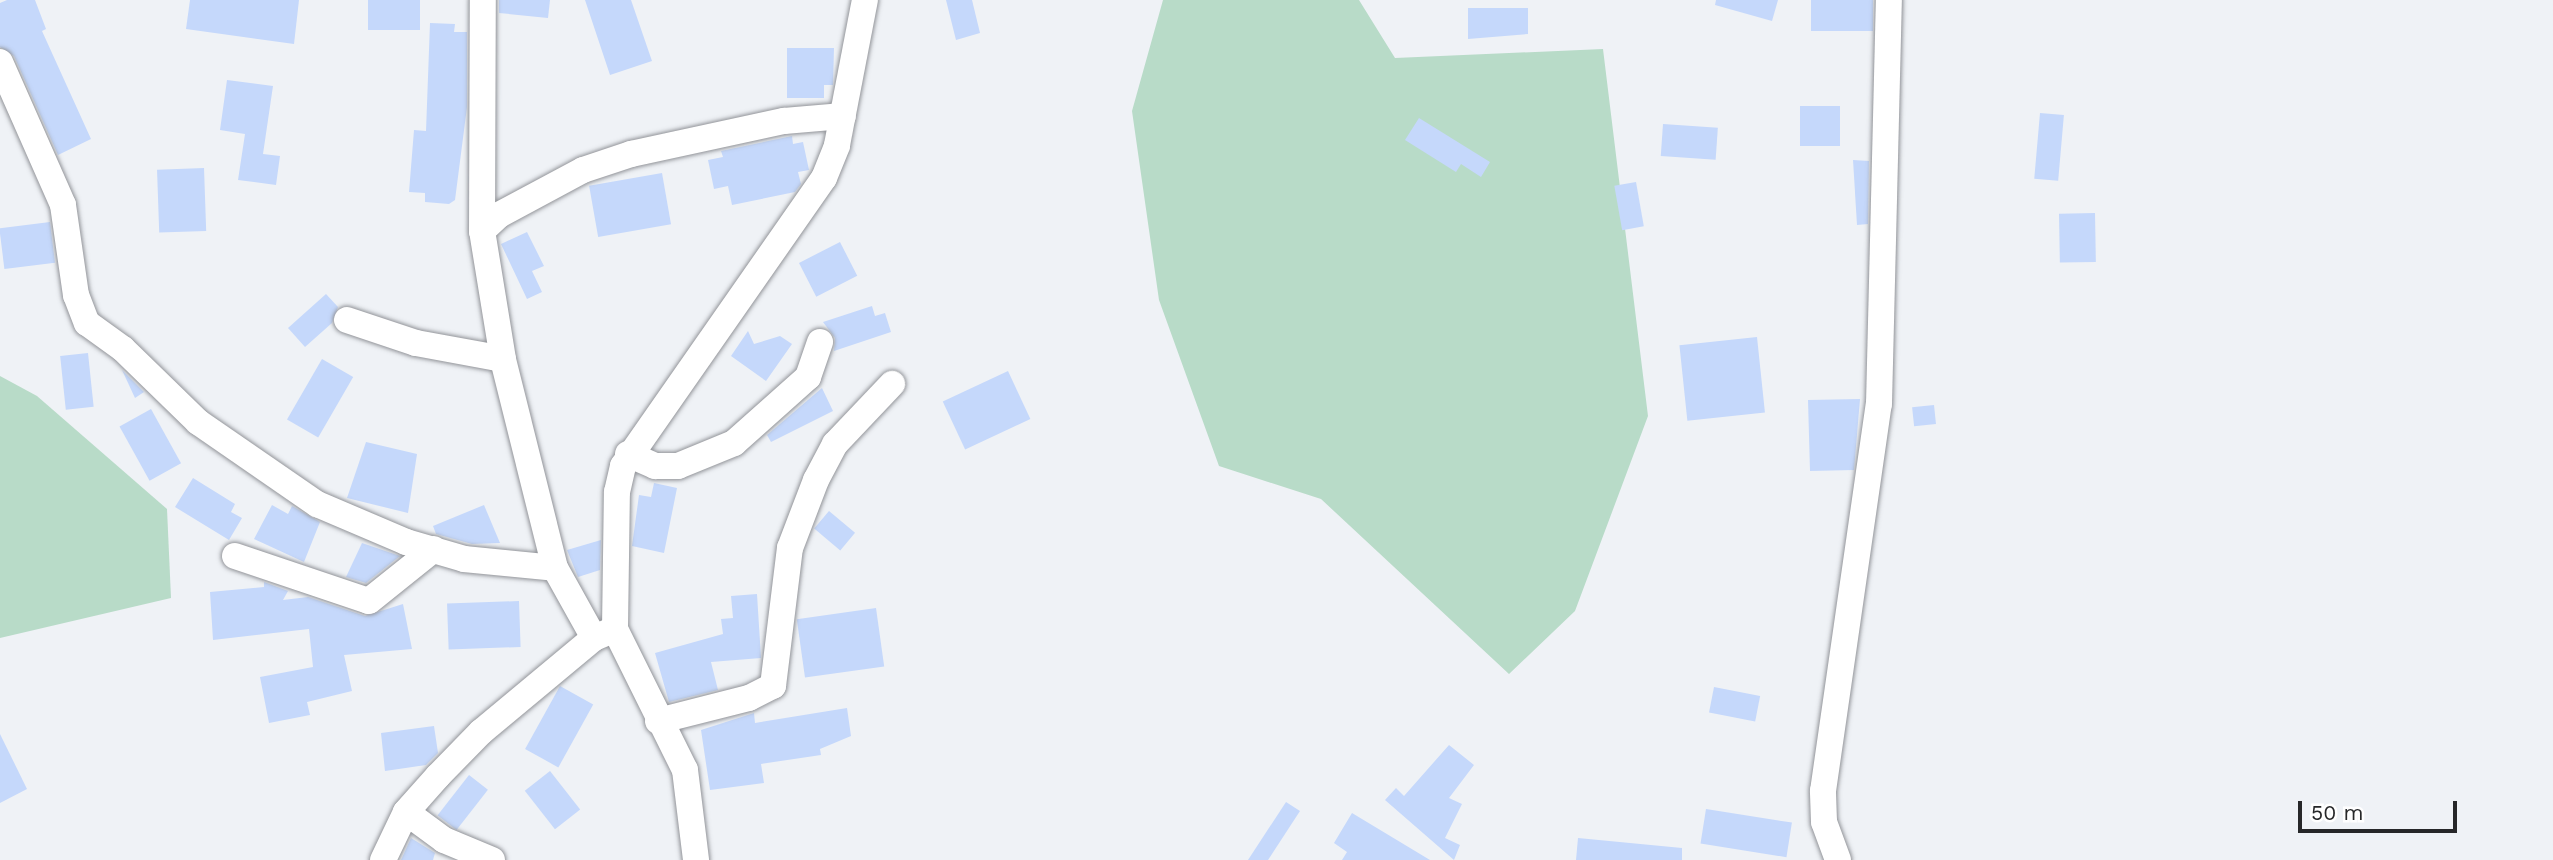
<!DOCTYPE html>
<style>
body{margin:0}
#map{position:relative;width:2553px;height:860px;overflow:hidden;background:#eff2f6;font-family:"Work Sans",sans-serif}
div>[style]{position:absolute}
.green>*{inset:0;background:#b8dbc8}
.building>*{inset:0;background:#c5d8fb;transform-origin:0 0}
.roads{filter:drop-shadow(0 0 2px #929499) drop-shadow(0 0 2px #929499)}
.minor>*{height:26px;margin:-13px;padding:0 13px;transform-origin:13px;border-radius:13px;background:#fff}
span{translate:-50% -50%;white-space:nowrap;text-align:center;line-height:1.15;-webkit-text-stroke:7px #fff;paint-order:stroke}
.scale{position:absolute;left:2298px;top:801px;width:159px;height:32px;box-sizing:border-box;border:4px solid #262729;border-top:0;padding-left:9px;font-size:21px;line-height:24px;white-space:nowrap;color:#262729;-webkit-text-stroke:5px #fff;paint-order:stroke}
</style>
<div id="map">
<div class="green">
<i style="clip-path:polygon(1163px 0,1359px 0,1395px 58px,1603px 49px,1648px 416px,1575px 611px,1509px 674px,1321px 499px,1219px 466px,1159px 300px,1132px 111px)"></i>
<i style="clip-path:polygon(0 376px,37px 396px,167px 509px,171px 598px,0 638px)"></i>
</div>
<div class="building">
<i style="clip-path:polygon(7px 0,35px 0,46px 29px,42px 31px,91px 139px,58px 155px,14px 56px,0 47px,0 3px)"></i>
<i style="clip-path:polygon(190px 0,299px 0,294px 44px,186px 29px)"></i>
<i style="left:368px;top:0;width:52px;height:30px"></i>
<i style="clip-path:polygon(499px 0,550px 0,548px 18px,499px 13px)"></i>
<i style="clip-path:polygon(585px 0,631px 0,652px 61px,610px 75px)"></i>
<i style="clip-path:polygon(946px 0,972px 0,980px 33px,956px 40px)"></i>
<i style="clip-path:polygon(1716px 0,1778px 0,1772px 21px,1715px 5px)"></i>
<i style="left:1811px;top:0;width:62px;height:31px"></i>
<i style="clip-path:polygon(1468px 8px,1528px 8px,1528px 34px,1468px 39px)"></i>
<i style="clip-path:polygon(430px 23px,455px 24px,454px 32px,467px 32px,467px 107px,455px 200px,449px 204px,425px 202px,425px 193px,409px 192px,414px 130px,426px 131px)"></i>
<i style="clip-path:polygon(787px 48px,834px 48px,833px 85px,824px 85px,824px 98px,787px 98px)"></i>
<i style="clip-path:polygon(227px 80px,273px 86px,263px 154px,280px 156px,276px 185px,238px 180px,245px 134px,220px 130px)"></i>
<i style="left:1800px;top:106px;width:40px;height:40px"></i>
<i style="left:2040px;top:113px;width:24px;height:66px;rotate:5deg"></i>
<i style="clip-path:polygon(1419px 118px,1490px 162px,1481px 177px,1461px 164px,1456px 172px,1405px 140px)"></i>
<i style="left:1663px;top:124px;width:55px;height:32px;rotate:4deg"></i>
<i style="clip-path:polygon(792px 136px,793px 144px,803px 142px,809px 170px,798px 172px,801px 184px,795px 192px,732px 205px,728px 186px,714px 189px,708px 160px,723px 157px,721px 151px)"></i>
<i style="clip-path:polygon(1853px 160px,1869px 161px,1868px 224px,1857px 225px)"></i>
<i style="left:204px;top:168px;width:63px;height:47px;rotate:88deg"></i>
<i style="left:662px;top:173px;width:52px;height:74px;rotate:80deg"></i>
<i style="left:1636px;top:182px;width:45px;height:22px;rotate:80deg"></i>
<i style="left:2095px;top:213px;width:49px;height:36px;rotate:89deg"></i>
<i style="left:50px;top:222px;width:41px;height:51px;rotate:83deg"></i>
<i style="clip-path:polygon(527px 232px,544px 266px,532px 271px,542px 292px,527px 299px,501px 244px)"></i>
<i style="left:840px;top:242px;width:38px;height:46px;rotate:63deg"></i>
<i style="clip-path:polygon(326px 294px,338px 307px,332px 323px,305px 347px,288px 328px)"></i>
<i style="clip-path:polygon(872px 306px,875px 316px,885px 313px,891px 332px,834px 351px,835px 338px,823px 322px)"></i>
<i style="clip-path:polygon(748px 331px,754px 344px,780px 336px,792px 344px,766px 381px,731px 356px)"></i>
<i style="left:1757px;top:337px;width:76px;height:78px;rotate:84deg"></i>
<i style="left:88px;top:353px;width:54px;height:28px;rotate:84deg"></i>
<i style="left:322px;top:359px;width:36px;height:70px;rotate:30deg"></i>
<i style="clip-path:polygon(122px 370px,144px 392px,135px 398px)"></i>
<i style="left:1008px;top:371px;width:53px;height:72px;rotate:65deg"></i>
<i style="clip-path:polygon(822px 388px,833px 411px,771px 442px,767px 435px)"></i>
<i style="clip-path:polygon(1860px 399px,1854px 470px,1810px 471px,1808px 400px)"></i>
<i style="left:1934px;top:405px;width:19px;height:22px;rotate:84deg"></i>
<i style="left:151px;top:409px;width:62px;height:36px;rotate:61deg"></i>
<i style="clip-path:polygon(366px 442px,417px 454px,408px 513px,347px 498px)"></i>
<i style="clip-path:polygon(193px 478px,235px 504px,231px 512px,242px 518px,229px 540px,175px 507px)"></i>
<i style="clip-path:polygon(654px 483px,677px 488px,664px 553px,632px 546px,639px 495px,651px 497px)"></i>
<i style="clip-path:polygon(272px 505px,288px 514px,292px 506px,320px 522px,304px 562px,254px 539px)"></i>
<i style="clip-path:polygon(484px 505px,500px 543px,472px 544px,436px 534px,433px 526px)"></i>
<i style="left:829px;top:511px;width:34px;height:23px;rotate:40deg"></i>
<i style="clip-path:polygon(601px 540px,600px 570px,578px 577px,567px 550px)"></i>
<i style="clip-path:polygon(362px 543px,400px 556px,366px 583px,346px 577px)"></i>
<i style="clip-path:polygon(264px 582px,288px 591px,283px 600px,308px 597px,365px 616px,403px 604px,412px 649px,344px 655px,352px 691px,307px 702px,310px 715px,269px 723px,260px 677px,313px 667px,309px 629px,213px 640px,210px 592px,264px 587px)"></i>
<i style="clip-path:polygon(757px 594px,761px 658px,711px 662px,718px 690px,669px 702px,655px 653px,723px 634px,721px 619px,733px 618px,731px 596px)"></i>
<i style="left:519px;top:601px;width:46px;height:72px;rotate:88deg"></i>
<i style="left:876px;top:608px;width:59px;height:80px;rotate:82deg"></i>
<i style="left:560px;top:686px;width:38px;height:72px;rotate:29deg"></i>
<i style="left:1714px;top:687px;width:47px;height:26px;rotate:11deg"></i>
<i style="clip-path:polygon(847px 708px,851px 736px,820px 749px,821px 755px,761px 764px,764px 783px,710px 790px,701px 730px,754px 713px,755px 723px)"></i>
<i style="clip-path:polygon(434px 726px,438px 753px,426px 765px,385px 771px,381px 733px)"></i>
<i style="clip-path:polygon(0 734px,27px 789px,0 803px)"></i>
<i style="clip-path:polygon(1449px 745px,1474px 765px,1449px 798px,1462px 804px,1445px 838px,1460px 845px,1454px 860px,1385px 800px,1396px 788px,1404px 796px)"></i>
<i style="left:550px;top:771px;width:49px;height:32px;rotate:52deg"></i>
<i style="left:469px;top:775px;width:24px;height:51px;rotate:38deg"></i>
<i style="clip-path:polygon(1286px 802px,1300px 811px,1268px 860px,1248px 860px)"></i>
<i style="left:1706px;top:809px;width:87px;height:35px;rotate:9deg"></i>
<i style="clip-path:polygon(1352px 813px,1430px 860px,1342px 860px,1347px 852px,1334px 843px)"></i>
<i style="clip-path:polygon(411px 838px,435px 853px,433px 860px,401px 860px)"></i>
<i style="clip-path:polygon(1578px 838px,1682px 848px,1682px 860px,1576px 860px)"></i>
</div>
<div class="roads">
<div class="minor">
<i style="left:0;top:62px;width:156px;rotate:66.2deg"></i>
<i style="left:63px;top:205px;width:91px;rotate:81.8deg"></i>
<i style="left:76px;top:295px;width:30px;rotate:69deg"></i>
<i style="left:87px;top:323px;width:44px;rotate:35.8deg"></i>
<i style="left:123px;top:349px;width:105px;rotate:44.2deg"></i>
<i style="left:198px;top:422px;width:145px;rotate:34.6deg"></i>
<i style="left:317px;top:504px;width:97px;rotate:23.1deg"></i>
<i style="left:406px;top:542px;width:60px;rotate:16.3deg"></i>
<i style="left:464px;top:559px;width:91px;rotate:5.6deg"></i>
<i style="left:482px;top:231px;width:23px;rotate:-43deg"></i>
<i style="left:499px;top:215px;width:95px;rotate:-28.2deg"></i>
<i style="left:583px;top:170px;width:51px;rotate:-18.4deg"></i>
<i style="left:631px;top:154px;width:157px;rotate:-12.2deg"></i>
<i style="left:784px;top:121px;width:59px;rotate:-4.8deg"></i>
<i style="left:347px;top:320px;width:73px;rotate:18.4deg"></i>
<i style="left:416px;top:343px;width:88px;rotate:10.4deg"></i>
<i style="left:628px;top:454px;width:30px;rotate:24deg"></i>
<i style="left:655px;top:466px;width:23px"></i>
<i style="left:678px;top:466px;width:61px;rotate:-22.3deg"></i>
<i style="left:734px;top:443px;width:99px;rotate:-41.7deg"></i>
<i style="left:808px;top:377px;width:37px;rotate:-71deg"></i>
<i style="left:235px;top:556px;width:141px;rotate:18.6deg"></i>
<i style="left:369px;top:601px;width:83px;rotate:-38.7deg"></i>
<i style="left:615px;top:629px;width:157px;rotate:63.6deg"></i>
<i style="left:685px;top:770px;width:91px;rotate:83deg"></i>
<i style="left:594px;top:638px;width:23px;rotate:-23deg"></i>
<i style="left:615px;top:629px;width:137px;rotate:-89.2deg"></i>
<i style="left:617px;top:492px;width:27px;rotate:-77deg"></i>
<i style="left:623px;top:466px;width:351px;rotate:-55.1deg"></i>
<i style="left:824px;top:178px;width:35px;rotate:-68deg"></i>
<i style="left:837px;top:145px;width:148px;rotate:-79.1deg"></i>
<i style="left:658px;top:721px;width:94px;rotate:-14.2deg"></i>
<i style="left:749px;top:698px;width:27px;rotate:-27deg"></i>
<i style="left:773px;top:686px;width:139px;rotate:-83deg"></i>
<i style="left:790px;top:548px;width:73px;rotate:-69.1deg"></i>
<i style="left:816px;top:480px;width:41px;rotate:-62.2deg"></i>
<i style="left:835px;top:444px;width:83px;rotate:-46.5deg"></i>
<i style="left:406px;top:812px;width:47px;rotate:36.4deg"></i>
<i style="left:444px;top:840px;width:52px;rotate:22.6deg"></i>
<i style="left:383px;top:860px;width:53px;rotate:-64.4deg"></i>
<i style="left:406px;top:812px;width:48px;rotate:-48.4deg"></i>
<i style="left:438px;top:776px;width:62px;rotate:-45.7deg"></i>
<i style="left:481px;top:732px;width:147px;rotate:-39.8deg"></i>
<i style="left:594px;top:638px;width:80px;rotate:-119.1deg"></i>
<i style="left:555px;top:568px;width:215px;rotate:-104deg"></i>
<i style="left:503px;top:359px;width:130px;rotate:-99.3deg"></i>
<i style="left:482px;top:231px;width:231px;rotate:-89.8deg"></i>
<i style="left:1838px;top:860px;width:40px;rotate:-110.2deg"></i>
<i style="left:1824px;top:822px;width:31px;rotate:-92deg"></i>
<i style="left:1823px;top:791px;width:391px;rotate:-81.8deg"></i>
<i style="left:1879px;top:404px;width:404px;rotate:-88.6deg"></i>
</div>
</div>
<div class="scale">50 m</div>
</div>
